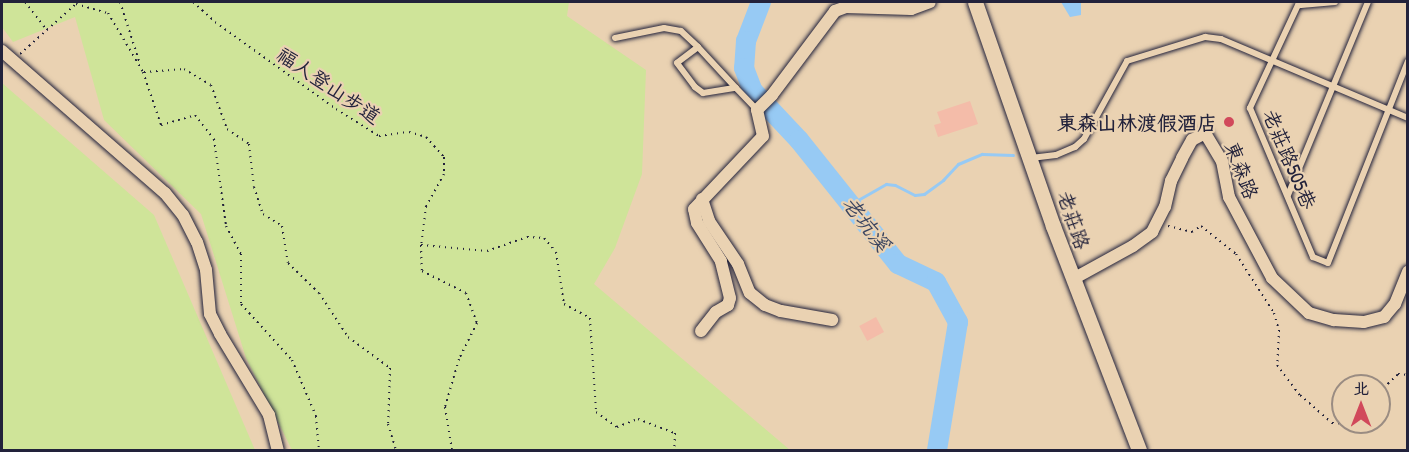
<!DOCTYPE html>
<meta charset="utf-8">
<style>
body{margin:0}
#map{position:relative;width:1409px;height:452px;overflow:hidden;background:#ead2b2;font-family:"Patrick Hand","LXGW WenKai TC",sans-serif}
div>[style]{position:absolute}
.green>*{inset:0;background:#cfe499}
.water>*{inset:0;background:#97caf4}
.stream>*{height:3px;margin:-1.5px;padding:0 1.5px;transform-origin:1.5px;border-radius:1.5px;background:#97caf4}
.river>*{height:20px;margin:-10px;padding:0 10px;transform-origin:10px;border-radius:10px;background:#97caf4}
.building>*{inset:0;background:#f4bca9;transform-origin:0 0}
.path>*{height:2px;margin-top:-1px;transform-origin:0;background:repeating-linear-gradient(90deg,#22223b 0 1.5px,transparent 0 6px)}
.roads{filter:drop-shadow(0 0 2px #22223b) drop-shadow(0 0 2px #22223b)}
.service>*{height:6px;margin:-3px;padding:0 3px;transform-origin:3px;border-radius:3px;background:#ead2b2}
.minor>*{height:12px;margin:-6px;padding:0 6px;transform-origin:6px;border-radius:6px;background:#ead2b2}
.tertiary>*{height:15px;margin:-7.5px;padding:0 7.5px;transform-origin:7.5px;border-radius:7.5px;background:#ead2b2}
.dots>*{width:16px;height:16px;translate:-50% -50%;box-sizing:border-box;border:3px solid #ead2b2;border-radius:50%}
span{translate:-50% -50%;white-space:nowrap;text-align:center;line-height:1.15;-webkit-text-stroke:4.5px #ead2b2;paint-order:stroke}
.street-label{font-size:20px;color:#22223b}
.poi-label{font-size:20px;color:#22223b;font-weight:700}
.right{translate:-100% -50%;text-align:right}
.water-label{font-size:21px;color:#394460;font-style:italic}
.frame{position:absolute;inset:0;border:3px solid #22223b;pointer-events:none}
.north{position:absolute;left:1331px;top:374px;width:60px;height:60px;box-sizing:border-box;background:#ead2b2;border:2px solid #9a8c82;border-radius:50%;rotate:0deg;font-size:16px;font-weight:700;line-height:24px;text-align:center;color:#22223b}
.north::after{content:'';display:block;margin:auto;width:21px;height:27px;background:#d1495b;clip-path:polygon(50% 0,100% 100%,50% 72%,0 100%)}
</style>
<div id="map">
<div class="green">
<i style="clip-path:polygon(2px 2px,569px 2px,567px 16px,646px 70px,642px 174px,615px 248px,594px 284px,790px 450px,292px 450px,246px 358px,201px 214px,104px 120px,75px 17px,13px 42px,2px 27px)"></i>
<i style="clip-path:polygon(2px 83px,154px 215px,255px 450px,2px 450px)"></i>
</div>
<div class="water">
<i style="clip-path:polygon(1061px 2px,1081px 2px,1081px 15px,1070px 17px)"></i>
</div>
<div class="stream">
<i style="left:849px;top:205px;width:43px;rotate:-29.6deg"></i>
<i style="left:886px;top:184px;width:9px;rotate:6deg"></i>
<i style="left:895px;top:185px;width:22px;rotate:27deg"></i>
<i style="left:915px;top:195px;width:9px;rotate:-6deg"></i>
<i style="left:924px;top:194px;width:24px;rotate:-36deg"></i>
<i style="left:943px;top:180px;width:22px;rotate:-47deg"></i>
<i style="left:958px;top:164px;width:26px;rotate:-23deg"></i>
<i style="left:982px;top:154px;width:31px;rotate:2deg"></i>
</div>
<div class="river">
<i style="left:761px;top:2px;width:42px;rotate:111deg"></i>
<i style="left:746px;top:41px;width:27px;rotate:94deg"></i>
<i style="left:744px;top:68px;width:25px;rotate:69deg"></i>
<i style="left:753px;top:91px;width:67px;rotate:46.8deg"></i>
<i style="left:799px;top:140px;width:159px;rotate:51.4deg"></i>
<i style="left:898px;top:264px;width:42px;rotate:25.3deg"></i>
<i style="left:936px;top:282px;width:46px;rotate:61.2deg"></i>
<i style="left:958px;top:322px;width:130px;rotate:99.3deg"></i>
</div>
<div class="building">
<i style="clip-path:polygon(970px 101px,978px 124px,938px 137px,934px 125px,941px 123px,937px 112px)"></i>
<i style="left:876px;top:317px;width:17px;height:19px;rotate:62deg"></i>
</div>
<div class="path">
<i style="left:25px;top:2px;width:36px;rotate:52deg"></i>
<i style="left:120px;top:2px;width:65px;rotate:72.1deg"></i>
<i style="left:193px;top:2px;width:30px;rotate:42deg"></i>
<i style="left:215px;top:22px;width:149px;rotate:35.7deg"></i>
<i style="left:336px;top:109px;width:51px;rotate:32.1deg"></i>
<i style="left:379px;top:136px;width:30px;rotate:-8deg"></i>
<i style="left:409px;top:132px;width:18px;rotate:16deg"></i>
<i style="left:426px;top:137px;width:27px;rotate:48deg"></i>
<i style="left:444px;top:157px;width:17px;rotate:90deg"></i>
<i style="left:444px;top:174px;width:37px;rotate:119deg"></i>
<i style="left:426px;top:206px;width:39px;rotate:97deg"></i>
<i style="left:421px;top:245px;width:66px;rotate:5.2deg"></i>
<i style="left:487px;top:251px;width:42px;rotate:-19.3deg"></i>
<i style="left:527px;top:237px;width:17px;rotate:3deg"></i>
<i style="left:544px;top:238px;width:18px;rotate:49deg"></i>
<i style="left:556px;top:252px;width:53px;rotate:81.3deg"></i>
<i style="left:564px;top:304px;width:30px;rotate:28deg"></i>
<i style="left:590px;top:318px;width:94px;rotate:86.3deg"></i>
<i style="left:596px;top:412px;width:26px;rotate:36deg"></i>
<i style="left:617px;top:427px;width:22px;rotate:-21deg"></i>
<i style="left:638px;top:419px;width:40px;rotate:21deg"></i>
<i style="left:675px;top:433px;width:17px;rotate:93deg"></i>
<i style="left:20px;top:54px;width:75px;rotate:-41.8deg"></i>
<i style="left:76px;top:4px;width:33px;rotate:16deg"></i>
<i style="left:108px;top:13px;width:69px;rotate:59.3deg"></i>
<i style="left:143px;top:72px;width:56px;rotate:71.2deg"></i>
<i style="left:161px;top:125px;width:35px;rotate:-16deg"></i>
<i style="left:195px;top:115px;width:31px;rotate:52deg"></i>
<i style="left:214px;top:139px;width:88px;rotate:82.1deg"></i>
<i style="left:226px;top:226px;width:32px;rotate:62deg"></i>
<i style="left:241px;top:254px;width:50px;rotate:90deg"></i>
<i style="left:241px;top:304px;width:76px;rotate:47.7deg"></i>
<i style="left:292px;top:360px;width:61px;rotate:66.8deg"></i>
<i style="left:316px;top:416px;width:34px;rotate:85deg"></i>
<i style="left:144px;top:72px;width:40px;rotate:-4.3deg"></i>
<i style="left:184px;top:69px;width:31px;rotate:31deg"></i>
<i style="left:211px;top:85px;width:47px;rotate:70deg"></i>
<i style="left:227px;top:129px;width:27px;rotate:34deg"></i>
<i style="left:249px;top:144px;width:43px;rotate:83.4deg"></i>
<i style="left:254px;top:187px;width:28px;rotate:72deg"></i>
<i style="left:263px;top:214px;width:22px;rotate:32deg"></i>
<i style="left:282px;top:226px;width:37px;rotate:81deg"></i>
<i style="left:288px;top:263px;width:43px;rotate:44.1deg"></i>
<i style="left:319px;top:293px;width:53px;rotate:56.6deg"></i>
<i style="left:348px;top:337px;width:52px;rotate:36.4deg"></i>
<i style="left:390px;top:368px;width:56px;rotate:92deg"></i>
<i style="left:388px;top:424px;width:27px;rotate:73deg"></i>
<i style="left:1168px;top:226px;width:25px;rotate:14deg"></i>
<i style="left:1192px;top:232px;width:11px;rotate:-34deg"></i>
<i style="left:1201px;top:226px;width:45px;rotate:38.7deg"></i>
<i style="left:1236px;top:254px;width:70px;rotate:57.2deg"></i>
<i style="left:1274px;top:313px;width:18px;rotate:74deg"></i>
<i style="left:1279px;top:330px;width:35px;rotate:93deg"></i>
<i style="left:1277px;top:365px;width:38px;rotate:53deg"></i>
<i style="left:1300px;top:395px;width:43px;rotate:41.2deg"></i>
<i style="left:1332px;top:423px;width:20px;rotate:3deg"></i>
<i style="left:1352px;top:424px;width:3px;rotate:-45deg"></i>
<i style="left:421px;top:245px;width:26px;rotate:88deg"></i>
<i style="left:422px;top:271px;width:49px;rotate:26.6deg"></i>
<i style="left:466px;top:293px;width:32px;rotate:70deg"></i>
<i style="left:477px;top:323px;width:40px;rotate:116.6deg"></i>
<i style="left:459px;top:359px;width:50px;rotate:106.3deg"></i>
<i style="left:445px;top:407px;width:44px;rotate:80.8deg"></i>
<i style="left:1379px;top:392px;width:26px;rotate:-43deg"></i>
<i style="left:1398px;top:374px;width:10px;rotate:6deg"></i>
</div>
<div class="roads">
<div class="service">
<i style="left:1335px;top:2px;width:37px;rotate:175deg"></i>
<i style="left:1298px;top:5px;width:114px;rotate:115deg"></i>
<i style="left:1250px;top:108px;width:162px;rotate:67.1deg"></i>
<i style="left:1313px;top:257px;width:16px;rotate:22deg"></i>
<i style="left:1328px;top:263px;width:217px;rotate:-68.4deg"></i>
<i style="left:615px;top:38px;width:50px;rotate:-11.5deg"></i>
<i style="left:664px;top:28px;width:17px;rotate:10deg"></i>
<i style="left:681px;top:31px;width:23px;rotate:43deg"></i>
<i style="left:698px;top:47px;width:26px;rotate:143deg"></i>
<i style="left:677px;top:63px;width:30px;rotate:53deg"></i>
<i style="left:695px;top:87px;width:10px;rotate:37deg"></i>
<i style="left:703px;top:93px;width:33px;rotate:-9deg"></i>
<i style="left:736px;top:88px;width:30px;rotate:46deg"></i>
<i style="left:698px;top:47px;width:56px;rotate:47.2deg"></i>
<i style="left:1031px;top:158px;width:25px;rotate:-7deg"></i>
<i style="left:1056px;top:155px;width:21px;rotate:-23deg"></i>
<i style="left:1075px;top:147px;width:12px;rotate:-42deg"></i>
<i style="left:1084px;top:139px;width:89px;rotate:-61.1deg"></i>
<i style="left:1127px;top:61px;width:82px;rotate:-17.1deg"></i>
<i style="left:1205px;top:37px;width:16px;rotate:7deg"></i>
<i style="left:1221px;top:39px;width:203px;rotate:22.9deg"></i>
<i style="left:1288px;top:195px;width:209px;rotate:-67.5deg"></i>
</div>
<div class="minor">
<i style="left:2px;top:51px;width:216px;rotate:41.1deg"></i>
<i style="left:165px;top:193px;width:28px;rotate:51deg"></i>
<i style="left:183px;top:215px;width:30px;rotate:63deg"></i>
<i style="left:197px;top:242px;width:29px;rotate:72deg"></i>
<i style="left:206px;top:270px;width:44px;rotate:84.8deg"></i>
<i style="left:210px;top:314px;width:22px;rotate:63deg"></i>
<i style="left:220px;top:334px;width:95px;rotate:58.8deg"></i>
<i style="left:269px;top:415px;width:36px;rotate:76deg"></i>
<i style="left:702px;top:199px;width:23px;rotate:72deg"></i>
<i style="left:709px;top:221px;width:52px;rotate:56deg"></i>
<i style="left:738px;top:264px;width:31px;rotate:68deg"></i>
<i style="left:750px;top:293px;width:19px;rotate:39deg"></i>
<i style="left:765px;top:305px;width:17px;rotate:21deg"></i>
<i style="left:781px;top:311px;width:52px;rotate:10deg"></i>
<i style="left:1073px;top:279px;width:68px;rotate:-28.8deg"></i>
<i style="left:1133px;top:246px;width:24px;rotate:-36deg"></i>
<i style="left:1152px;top:232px;width:28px;rotate:-63deg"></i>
<i style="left:1165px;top:207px;width:27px;rotate:-77deg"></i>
<i style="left:1171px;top:181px;width:25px;rotate:-64deg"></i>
<i style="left:1182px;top:158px;width:21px;rotate:-61deg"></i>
<i style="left:1192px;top:140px;width:15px;rotate:-28deg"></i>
<i style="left:1205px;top:133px;width:33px;rotate:59deg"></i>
<i style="left:1222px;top:161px;width:37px;rotate:79deg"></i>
<i style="left:1229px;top:197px;width:92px;rotate:62deg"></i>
<i style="left:1272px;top:278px;width:51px;rotate:43.4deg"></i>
<i style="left:1309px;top:313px;width:26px;rotate:16deg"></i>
<i style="left:1334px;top:320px;width:30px;rotate:4deg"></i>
<i style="left:1364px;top:322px;width:21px;rotate:-14deg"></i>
<i style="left:1384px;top:317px;width:17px;rotate:-50deg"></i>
<i style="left:1395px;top:304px;width:35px;rotate:-68deg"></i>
<i style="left:701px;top:331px;width:24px;rotate:-52deg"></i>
<i style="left:716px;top:312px;width:14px;rotate:-30deg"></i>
<i style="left:728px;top:305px;width:7px;rotate:-74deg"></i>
<i style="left:730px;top:298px;width:38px;rotate:-104deg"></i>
<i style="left:721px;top:261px;width:45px;rotate:-122.3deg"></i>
<i style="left:697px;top:223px;width:14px;rotate:-102deg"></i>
<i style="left:694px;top:209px;width:100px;rotate:-46.6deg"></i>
<i style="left:763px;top:136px;width:27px;rotate:-103deg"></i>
<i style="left:757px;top:110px;width:21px;rotate:-45deg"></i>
<i style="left:772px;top:95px;width:105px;rotate:-53.1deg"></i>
<i style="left:835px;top:11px;width:12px;rotate:-20deg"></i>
<i style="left:846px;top:7px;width:65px;rotate:1.8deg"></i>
<i style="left:911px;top:9px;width:20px;rotate:-20deg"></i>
</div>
<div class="tertiary">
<i style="left:975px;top:2px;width:237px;rotate:70.8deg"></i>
<i style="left:1053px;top:226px;width:240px;rotate:69deg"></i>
</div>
</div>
<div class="dots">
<i style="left:1229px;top:122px;background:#d1495b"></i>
</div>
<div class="street-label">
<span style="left:329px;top:85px;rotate:34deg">福人登山步道</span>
<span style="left:1290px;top:159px;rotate:67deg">老莊路505巷</span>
<span style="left:1242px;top:170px;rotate:69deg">東森路</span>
<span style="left:1074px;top:220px;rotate:71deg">老莊路</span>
</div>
<div class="poi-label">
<span class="right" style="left:1217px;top:122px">東森山林渡假酒店</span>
</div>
<div class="water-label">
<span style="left:866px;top:224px;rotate:52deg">老坑溪</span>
</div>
<div class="frame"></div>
<div class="north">北</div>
</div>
